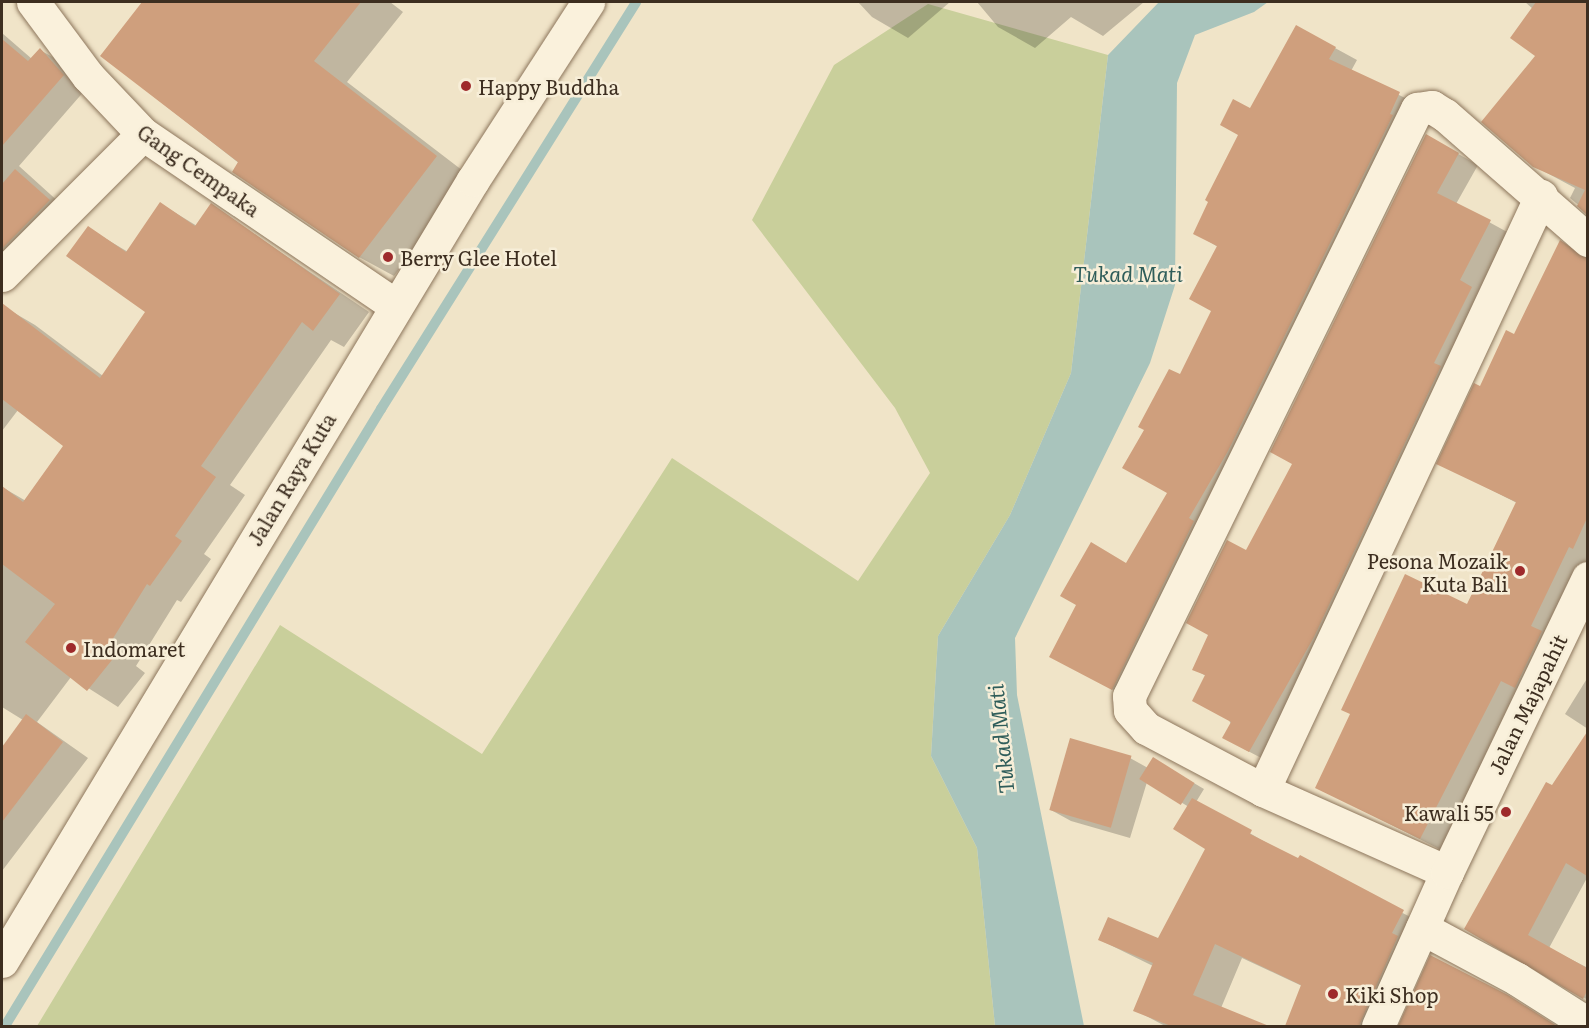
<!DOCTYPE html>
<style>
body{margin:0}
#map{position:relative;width:1589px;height:1028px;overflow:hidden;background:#f0e4c8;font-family:Literata,serif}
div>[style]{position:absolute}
.green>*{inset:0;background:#c9cf9b}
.water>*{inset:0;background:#a9c4bc}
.shadow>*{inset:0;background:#0003}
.stream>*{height:10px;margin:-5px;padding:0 5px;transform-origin:5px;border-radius:5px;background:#a9c4bc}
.building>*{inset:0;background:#cf9f7d;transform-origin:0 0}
.roads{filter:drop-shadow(0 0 2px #8d765c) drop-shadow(0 0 2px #8d765c)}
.street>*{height:33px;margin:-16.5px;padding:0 16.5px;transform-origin:16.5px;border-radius:16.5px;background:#faf1dc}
.secondary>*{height:33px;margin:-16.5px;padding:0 16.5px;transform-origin:16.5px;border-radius:16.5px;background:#faf1dc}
.dots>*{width:16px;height:16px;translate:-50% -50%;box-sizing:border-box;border:3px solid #f7eed8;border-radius:50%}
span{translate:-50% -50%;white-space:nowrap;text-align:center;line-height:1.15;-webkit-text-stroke:5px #f7eed8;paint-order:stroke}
.poi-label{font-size:20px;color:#3d2e20}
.left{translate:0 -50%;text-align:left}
.right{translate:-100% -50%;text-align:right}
.street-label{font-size:20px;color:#3d2e20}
.water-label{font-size:21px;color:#2f5d5a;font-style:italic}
.frame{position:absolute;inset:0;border:3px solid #3d2e20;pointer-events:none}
</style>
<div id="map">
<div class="green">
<i style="clip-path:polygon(928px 4px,1108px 55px,1071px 373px,1010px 515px,938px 636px,931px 756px,977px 848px,995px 1026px,37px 1026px,280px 625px,482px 754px,672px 458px,858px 581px,930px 473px,895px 408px,752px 220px,834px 65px)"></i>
</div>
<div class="water">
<i style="clip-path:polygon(1159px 2px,1268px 2px,1254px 12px,1195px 35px,1177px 83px,1175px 285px,1150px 363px,1015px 638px,1017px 695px,1084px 1026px,995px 1026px,977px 848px,931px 756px,938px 636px,1010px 515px,1071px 373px,1108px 55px)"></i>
</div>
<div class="shadow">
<i style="clip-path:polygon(144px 2px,390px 2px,403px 12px,347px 82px,471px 177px,394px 276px,359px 257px,102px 56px)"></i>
<i style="clip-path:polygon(858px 2px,950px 2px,908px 38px,872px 17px)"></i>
<i style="clip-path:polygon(977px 2px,1144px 2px,1103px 36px,1071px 17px,1035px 48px,998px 27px)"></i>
<i style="clip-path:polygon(1525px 2px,1588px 2px,1588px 213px,1570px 198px,1575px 188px,1534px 166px,1537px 55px,1533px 9px)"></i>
<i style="clip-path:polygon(2px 33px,32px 59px,40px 50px,63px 63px,86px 89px,19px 166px,72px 214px,2px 282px)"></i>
<i style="clip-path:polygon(1335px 48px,1357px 60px,1351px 71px,1421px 106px,1134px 701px,1072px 668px,1169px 493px,1181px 376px,1212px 311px,1218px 247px,1195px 233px,1251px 110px)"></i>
<i style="clip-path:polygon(1426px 136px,1478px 165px,1456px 204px,1509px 233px,1269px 762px,1244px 749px,1206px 676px,1194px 669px,1247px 552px,1294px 464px)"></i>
<i style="clip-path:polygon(161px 204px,197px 226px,211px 205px,369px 312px,344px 347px,331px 340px,230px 485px,245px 495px,204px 554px,211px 559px,181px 602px,177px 600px,136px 666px,145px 673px,118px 707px,71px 677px,37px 722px,88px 758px,2px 871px,2px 749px,23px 720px,2px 707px,2px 487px,26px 501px,65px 446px,18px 410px,2px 431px,2px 313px,6px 308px,35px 325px,103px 376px,148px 312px,88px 228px,128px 252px)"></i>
<i style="clip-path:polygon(1561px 242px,1588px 258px,1588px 579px,1447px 853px,1317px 787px,1468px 606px,1517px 503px,1438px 463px,1515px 336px)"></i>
<i style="clip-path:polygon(1588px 677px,1588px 729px,1565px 714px)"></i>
<i style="clip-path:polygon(1588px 735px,1588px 876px,1549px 948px,1588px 968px,1588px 1000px,1466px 929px)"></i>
<i style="clip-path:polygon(1130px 758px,1148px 768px,1153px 759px,1204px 789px,1196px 802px,1277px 849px,1430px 927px,1385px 1026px,1286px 1026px,1302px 986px,1242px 958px,1221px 1008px,1267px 1026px,1165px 1026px,1135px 1010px,1153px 966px,1100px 940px,1159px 940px,1207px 848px,1189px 807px,1147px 782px,1130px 838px,1071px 821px,1051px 810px)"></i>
<i style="clip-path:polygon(1529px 1010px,1556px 1026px,1412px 1026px,1402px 1021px)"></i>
</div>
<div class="stream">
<i style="left:5px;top:1026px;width:723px;rotate:-58.64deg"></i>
<i style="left:381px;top:409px;width:480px;rotate:-57.9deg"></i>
</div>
<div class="building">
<i style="clip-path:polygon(142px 2px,361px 2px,314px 61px,437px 156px,359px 258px,232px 172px,238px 162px,100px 56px)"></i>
<i style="clip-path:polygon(1536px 2px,1587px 2px,1587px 215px,1577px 206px,1585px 190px,1533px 167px,1481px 122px,1535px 56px,1510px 38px)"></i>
<i style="clip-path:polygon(1296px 25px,1336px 47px,1329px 59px,1400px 92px,1390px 114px,1393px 115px,1228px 451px,1189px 518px,1194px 521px,1112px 690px,1049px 657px,1076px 605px,1060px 596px,1091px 542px,1126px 563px,1167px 493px,1122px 468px,1144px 430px,1138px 427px,1169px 369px,1180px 374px,1211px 311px,1189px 299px,1217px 246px,1193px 234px,1208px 202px,1205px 200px,1238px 135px,1220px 125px,1233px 99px,1250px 108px)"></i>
<i style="clip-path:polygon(2px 39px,28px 61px,40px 48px,64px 75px,2px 146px)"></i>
<i style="clip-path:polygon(1426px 134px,1459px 153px,1437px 193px,1491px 220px,1460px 280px,1472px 287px,1434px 363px,1441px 366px,1314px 637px,1249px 752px,1222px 738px,1231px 722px,1192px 701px,1205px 675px,1192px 670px,1208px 635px,1186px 623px,1227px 540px,1246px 550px,1292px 464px,1270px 452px)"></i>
<i style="clip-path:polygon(15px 169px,50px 200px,2px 249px,2px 184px)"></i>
<i style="clip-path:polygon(160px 202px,195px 226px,211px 203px,340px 294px,313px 331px,302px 322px,201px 466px,216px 477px,175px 536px,182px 541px,150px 586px,147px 584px,107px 648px,116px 655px,87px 691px,25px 642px,55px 604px,2px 564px,2px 486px,23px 502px,63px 446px,2px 399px,2px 303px,100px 378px,145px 312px,66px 256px,88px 226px,126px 252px)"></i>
<i style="clip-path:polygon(1560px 240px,1587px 258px,1587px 518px,1573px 549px,1569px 547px,1531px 626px,1542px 631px,1515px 688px,1501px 681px,1420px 839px,1315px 788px,1350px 714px,1341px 710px,1405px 574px,1467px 604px,1516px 502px,1436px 464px,1474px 383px,1480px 386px,1506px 330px,1514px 334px)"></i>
<i style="clip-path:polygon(26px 714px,63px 742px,2px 822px,2px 747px)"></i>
<i style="clip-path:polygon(1587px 732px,1587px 876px,1566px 863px,1528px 935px,1587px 968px,1587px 991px,1583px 999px,1464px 929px,1546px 782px,1552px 785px)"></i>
<i style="left:1070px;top:738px;width:64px;height:75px;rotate:16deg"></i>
<i style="left:1153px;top:757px;width:49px;height:26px;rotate:32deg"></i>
<i style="clip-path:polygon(1192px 798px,1252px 830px,1250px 834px,1298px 858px,1300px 855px,1404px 910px,1392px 933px,1398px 936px,1359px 1026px,1285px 1026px,1301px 985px,1215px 944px,1193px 995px,1269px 1026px,1171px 1026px,1133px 1011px,1153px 963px,1098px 940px,1108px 917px,1158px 938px,1205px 849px,1173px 829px)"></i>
<i style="clip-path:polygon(1430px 955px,1508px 995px,1557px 1026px,1398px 1026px)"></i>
</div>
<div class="roads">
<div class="street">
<i style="left:33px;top:2px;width:92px;rotate:53.4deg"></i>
<i style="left:88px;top:76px;width:80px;rotate:46.5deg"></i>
<i style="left:143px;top:134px;width:306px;rotate:34.2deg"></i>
<i style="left:2px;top:275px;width:199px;rotate:-45deg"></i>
<i style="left:1263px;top:790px;width:656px;rotate:-64.92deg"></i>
<i style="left:1447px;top:872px;width:201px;rotate:-156deg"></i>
<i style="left:1263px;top:790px;width:132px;rotate:-152.1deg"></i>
<i style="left:1146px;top:728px;width:24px;rotate:-132deg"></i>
<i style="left:1130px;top:710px;width:14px;rotate:-94deg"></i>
<i style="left:1129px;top:696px;width:654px;rotate:-63.87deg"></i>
<i style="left:1417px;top:109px;width:15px;rotate:-8deg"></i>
<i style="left:1432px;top:107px;width:15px;rotate:32deg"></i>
<i style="left:1445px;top:115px;width:190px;rotate:41.2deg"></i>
<i style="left:1422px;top:928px;width:108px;rotate:28.2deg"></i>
<i style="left:1517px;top:979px;width:84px;rotate:32.4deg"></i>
</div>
<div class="secondary">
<i style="left:2px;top:961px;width:912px;rotate:-58.91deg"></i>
<i style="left:473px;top:180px;width:212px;rotate:-57.1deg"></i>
<i style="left:1378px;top:1026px;width:169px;rotate:-65.9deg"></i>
<i style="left:1447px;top:872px;width:326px;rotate:-64.4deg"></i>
</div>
</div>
<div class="dots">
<i style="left:466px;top:86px;background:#9e2a2b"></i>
<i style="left:388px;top:257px;background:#9e2a2b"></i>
<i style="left:1520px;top:571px;background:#9e2a2b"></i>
<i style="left:71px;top:648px;background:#9e2a2b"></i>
<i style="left:1506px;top:812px;background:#9e2a2b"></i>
<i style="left:1333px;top:994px;background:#9e2a2b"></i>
</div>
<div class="poi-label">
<span class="left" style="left:478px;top:86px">Happy Buddha</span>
<span class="left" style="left:400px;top:257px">Berry Glee Hotel</span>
<span class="right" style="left:1508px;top:572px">Pesona Mozaik<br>Kuta Bali</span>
<span class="left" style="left:83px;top:648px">Indomaret</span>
<span class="right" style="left:1494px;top:812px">Kawali 55</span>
<span class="left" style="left:1345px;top:994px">Kiki Shop</span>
</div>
<div class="street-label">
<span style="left:199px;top:170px;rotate:35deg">Gang Cempaka</span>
<span style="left:291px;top:479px;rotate:-59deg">Jalan Raya Kuta</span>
<span style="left:1527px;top:704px;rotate:-64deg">Jalan Majapahit</span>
</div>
<div class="water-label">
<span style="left:1128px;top:273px">Tukad Mati</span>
<span style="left:1000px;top:739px;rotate:-96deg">Tukad Mati</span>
</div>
<div class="frame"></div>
</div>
